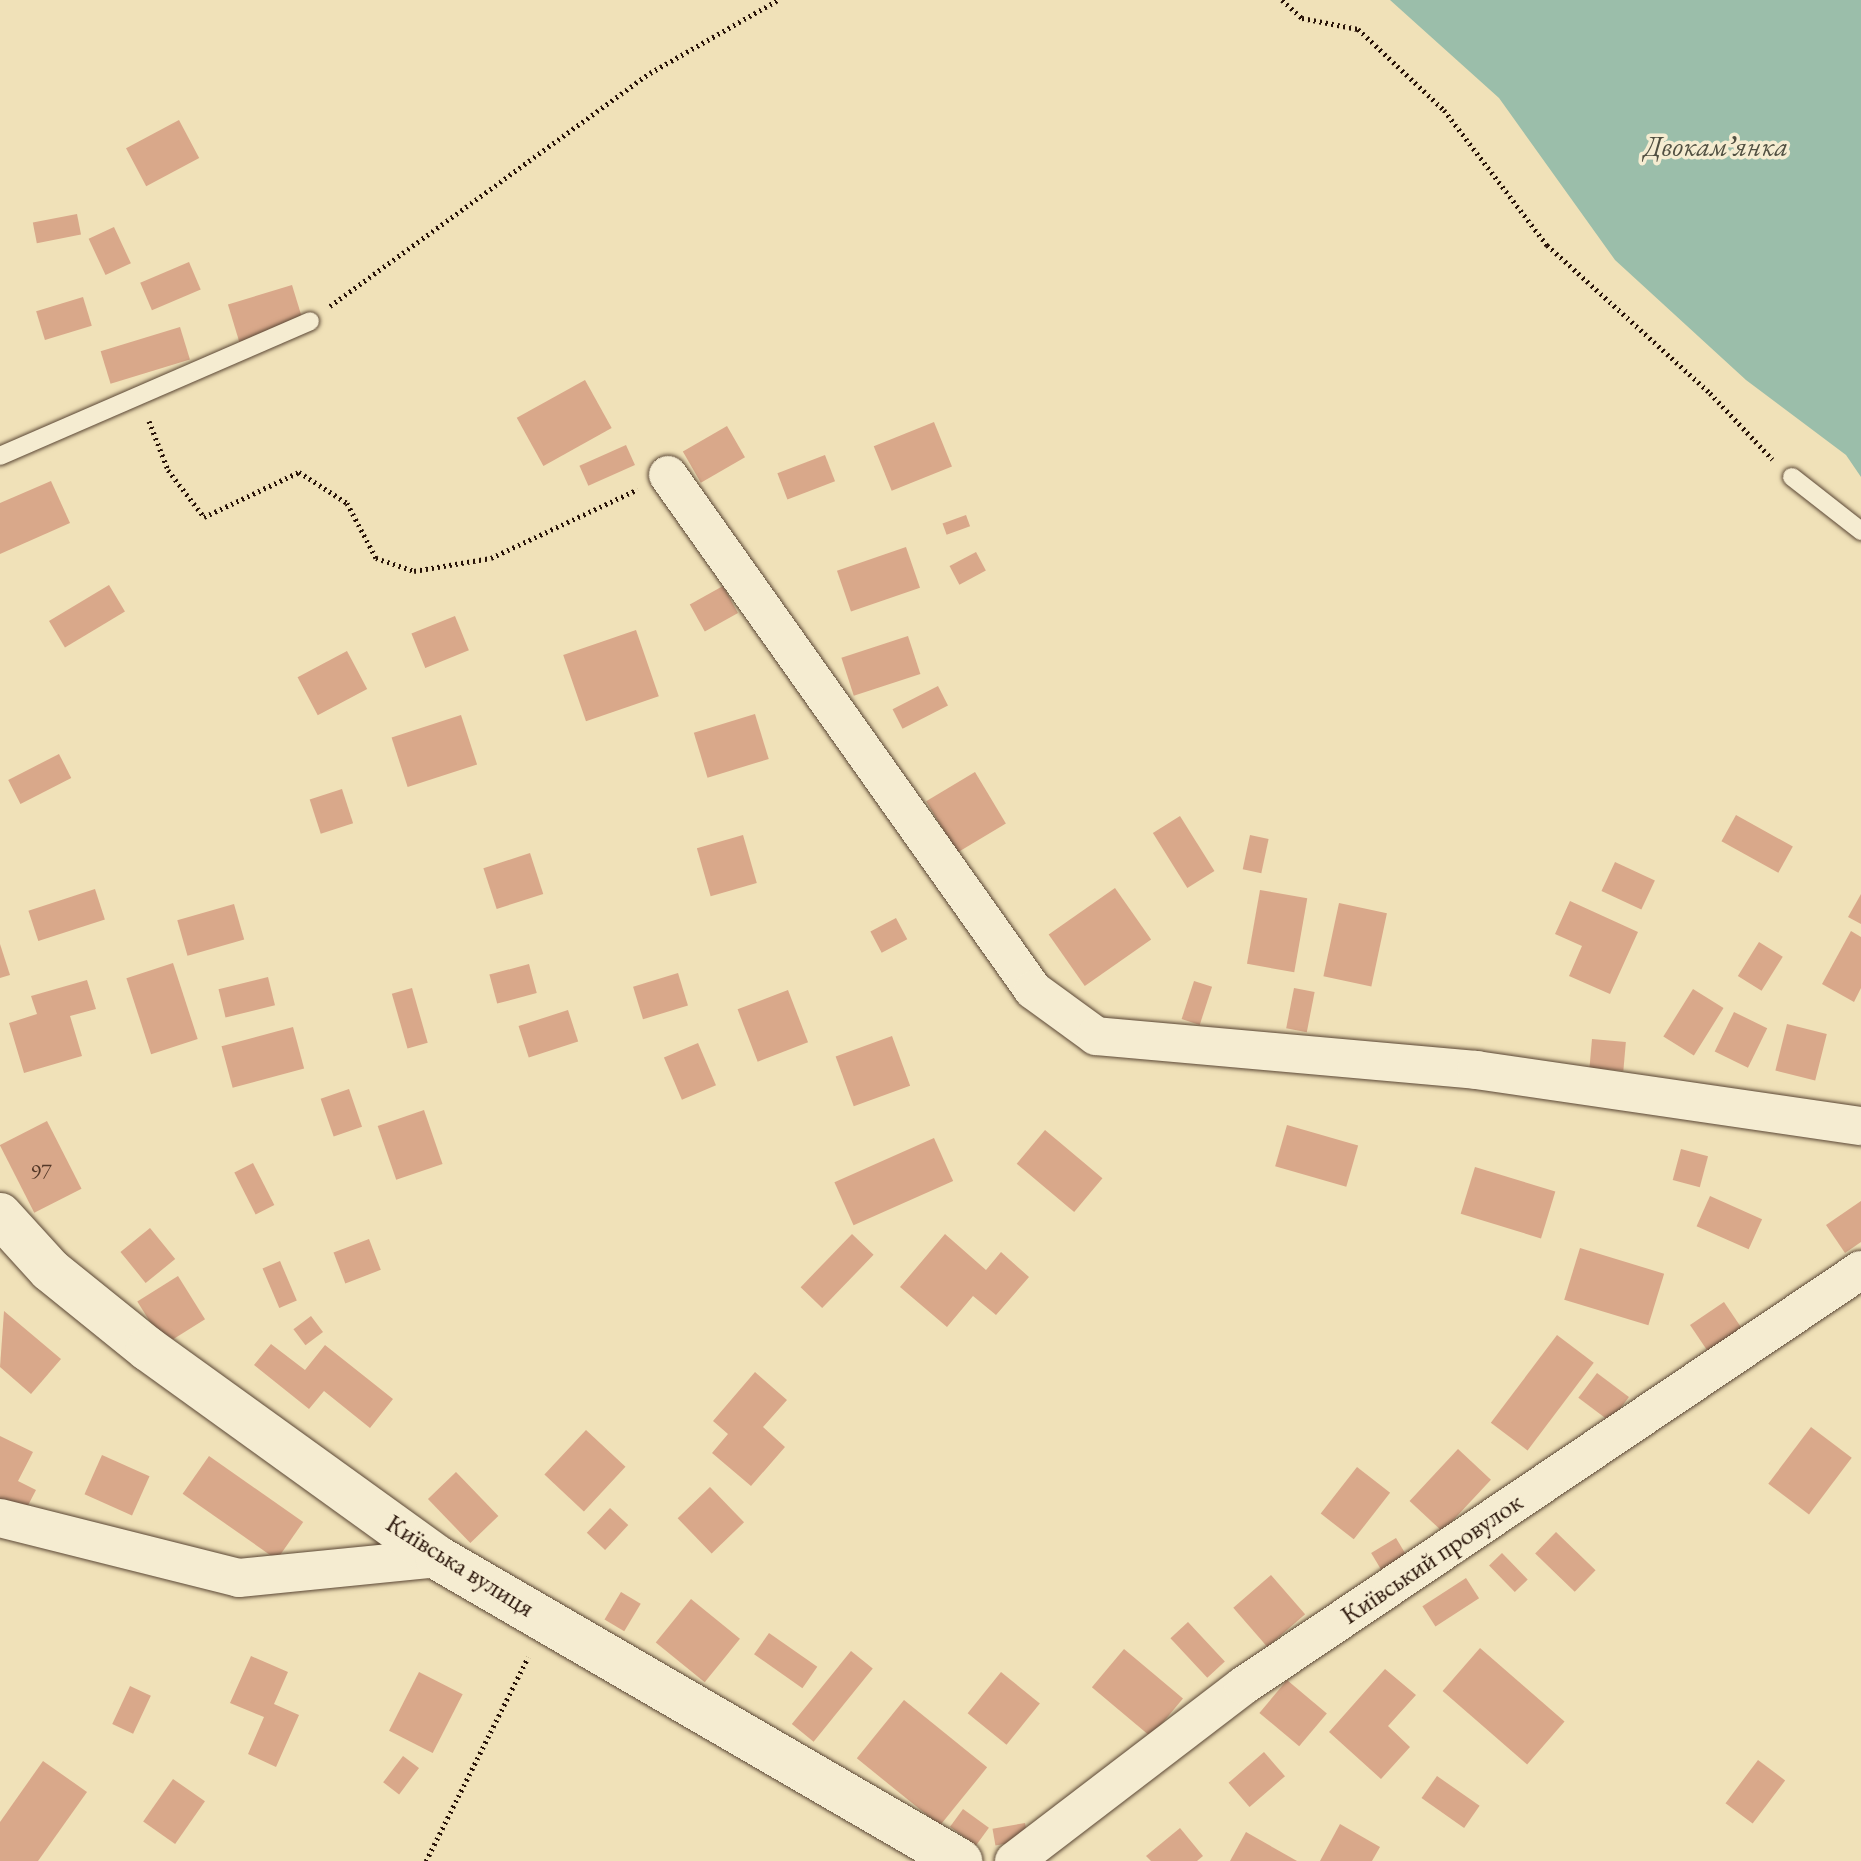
<!DOCTYPE html>
<meta charset="utf-8">
<style>
body{margin:0}
#map{position:relative;width:1861px;height:1861px;overflow:hidden;background:#f0e1b8;font-family:"EB Garamond",serif}
div>[style]{position:absolute}
.water>*{inset:0;background:#9bbeaa}
.building>*{inset:0;background:#d9a88a;transform-origin:0 0}
.path>*{height:5px;margin-top:-2.5px;transform-origin:0;background:repeating-linear-gradient(90deg,#281308 0 2px,transparent 0 6px)}
.roads{filter:drop-shadow(0 0 2px #5a4634) drop-shadow(0 0 2px #5a4634)}
.service>*{height:18px;margin:-9px;padding:0 9px;transform-origin:9px;border-radius:9px;background:#f5ecd1}
.minor>*{height:38px;margin:-19px;padding:0 19px;transform-origin:19px;border-radius:19px;background:#f5ecd1}
.tertiary>*{height:44px;margin:-22px;padding:0 22px;transform-origin:22px;border-radius:22px;background:#f5ecd1}
span{translate:-50% -50%;white-space:nowrap;text-align:center;line-height:1.15;-webkit-text-stroke:7px #f5ecd1;paint-order:stroke}
.number-label{font-size:22px;color:#543828}
.number-label span{-webkit-text-stroke-width:0}
.street-label{font-size:26px;color:#281308}
.water-label{font-size:28px;color:#504f41;font-style:italic}
</style>
<div id="map">
<div class="water">
<i style="clip-path:polygon(1390px 0,1861px 0,1861px 477px,1846px 455px,1746px 380px,1615px 260px,1499px 98px)"></i>
</div>
<div class="building">
<i style="left:179px;top:120px;width:43px;height:60px;rotate:62deg"></i>
<i style="left:77px;top:214px;width:21px;height:45px;rotate:79deg"></i>
<i style="left:114px;top:227px;width:40px;height:28px;rotate:65deg"></i>
<i style="left:189px;top:262px;width:30px;height:53px;rotate:67deg"></i>
<i style="left:292px;top:285px;width:39px;height:67px;rotate:73deg"></i>
<i style="left:83px;top:297px;width:30px;height:49px;rotate:73deg"></i>
<i style="left:180px;top:327px;width:34px;height:83px;rotate:73deg"></i>
<i style="left:585px;top:380px;width:55px;height:78px;rotate:61deg"></i>
<i style="left:934px;top:422px;width:48px;height:65px;rotate:68deg"></i>
<i style="left:727px;top:426px;width:36px;height:51px;rotate:60deg"></i>
<i style="left:626px;top:445px;width:22px;height:51px;rotate:66deg"></i>
<i style="left:825px;top:455px;width:28px;height:51px;rotate:69deg"></i>
<i style="clip-path:polygon(51px 481px,70px 523px,0 554px,0 503px)"></i>
<i style="left:966px;top:515px;width:12px;height:25px;rotate:70deg"></i>
<i style="left:906px;top:547px;width:43px;height:73px;rotate:71deg"></i>
<i style="left:976px;top:552px;width:21px;height:30px;rotate:62deg"></i>
<i style="left:109px;top:585px;width:31px;height:70px;rotate:59deg"></i>
<i style="left:723px;top:586px;width:31px;height:38px;rotate:61deg"></i>
<i style="left:455px;top:616px;width:37px;height:47px;rotate:68deg"></i>
<i style="left:636px;top:630px;width:70px;height:77px;rotate:71deg"></i>
<i style="left:908px;top:636px;width:40px;height:70px;rotate:72deg"></i>
<i style="left:347px;top:651px;width:43px;height:56px;rotate:62deg"></i>
<i style="left:938px;top:686px;width:22px;height:51px;rotate:63deg"></i>
<i style="left:755px;top:714px;width:47px;height:64px;rotate:73deg"></i>
<i style="left:461px;top:715px;width:52px;height:73px;rotate:72deg"></i>
<i style="left:59px;top:754px;width:27px;height:57px;rotate:63deg"></i>
<i style="left:975px;top:772px;width:60px;height:57px;rotate:59deg"></i>
<i style="left:342px;top:789px;width:36px;height:34px;rotate:72deg"></i>
<i style="left:1736px;top:815px;width:65px;height:30px;rotate:29deg"></i>
<i style="left:1180px;top:816px;width:65px;height:32px;rotate:58deg"></i>
<i style="left:743px;top:835px;width:50px;height:48px;rotate:74deg"></i>
<i style="left:1250px;top:835px;width:19px;height:35px;rotate:12deg"></i>
<i style="left:530px;top:853px;width:43px;height:49px;rotate:72deg"></i>
<i style="left:1615px;top:862px;width:44px;height:32px;rotate:25deg"></i>
<i style="left:1115px;top:888px;width:63px;height:81px;rotate:55deg"></i>
<i style="left:95px;top:889px;width:32px;height:70px;rotate:72deg"></i>
<i style="left:1260px;top:890px;width:48px;height:75px;rotate:10deg"></i>
<i style="clip-path:polygon(1861px 894px,1861px 924px,1848px 917px)"></i>
<i style="clip-path:polygon(1570px 901px,1638px 932px,1610px 994px,1569px 976px,1582px 946px,1555px 934px)"></i>
<i style="left:1339px;top:903px;width:49px;height:75px;rotate:12deg"></i>
<i style="left:234px;top:904px;width:37px;height:59px;rotate:74deg"></i>
<i style="left:896px;top:918px;width:24px;height:29px;rotate:62deg"></i>
<i style="clip-path:polygon(1851px 931px,1861px 937px,1861px 988px,1854px 1002px,1822px 984px)"></i>
<i style="left:1759px;top:942px;width:28px;height:40px;rotate:32deg"></i>
<i style="clip-path:polygon(0 944px,10px 975px,0 978px)"></i>
<i style="left:173px;top:963px;width:80px;height:49px;rotate:72deg"></i>
<i style="left:529px;top:964px;width:30px;height:41px;rotate:75deg"></i>
<i style="left:678px;top:973px;width:34px;height:47px;rotate:73deg"></i>
<i style="left:268px;top:977px;width:29px;height:51px;rotate:76deg"></i>
<i style="clip-path:polygon(87px 980px,96px 1009px,70px 1016px,82px 1056px,24px 1073px,9px 1023px,37px 1014px,31px 996px)"></i>
<i style="left:1194px;top:981px;width:19px;height:40px;rotate:18deg"></i>
<i style="left:412px;top:988px;width:57px;height:21px;rotate:74deg"></i>
<i style="left:1294px;top:988px;width:21px;height:41px;rotate:11deg"></i>
<i style="left:1693px;top:989px;width:36px;height:56px;rotate:32deg"></i>
<i style="left:788px;top:990px;width:56px;height:54px;rotate:69deg"></i>
<i style="left:568px;top:1010px;width:33px;height:52px;rotate:72deg"></i>
<i style="left:1734px;top:1012px;width:37px;height:44px;rotate:26deg"></i>
<i style="left:1787px;top:1024px;width:41px;height:48px;rotate:14deg"></i>
<i style="left:293px;top:1027px;width:43px;height:74px;rotate:75deg"></i>
<i style="left:892px;top:1036px;width:53px;height:60px;rotate:70deg"></i>
<i style="left:1592px;top:1039px;width:34px;height:29px;rotate:5deg"></i>
<i style="left:698px;top:1043px;width:46px;height:37px;rotate:67deg"></i>
<i style="left:349px;top:1089px;width:40px;height:30px;rotate:71deg"></i>
<i style="left:424px;top:1110px;width:57px;height:49px;rotate:71deg"></i>
<i style="left:47px;top:1121px;width:76px;height:53px;rotate:63deg"></i>
<i style="left:1287px;top:1125px;width:74px;height:43px;rotate:16deg"></i>
<i style="left:1045px;top:1130px;width:75px;height:44px;rotate:40deg"></i>
<i style="left:934px;top:1138px;width:47px;height:109px;rotate:66deg"></i>
<i style="left:1681px;top:1149px;width:28px;height:32px;rotate:15deg"></i>
<i style="left:253px;top:1163px;width:47px;height:21px;rotate:63deg"></i>
<i style="left:1475px;top:1167px;width:84px;height:49px;rotate:17deg"></i>
<i style="left:1710px;top:1196px;width:57px;height:33px;rotate:24deg"></i>
<i style="clip-path:polygon(1861px 1201px,1861px 1242px,1845px 1253px,1826px 1225px)"></i>
<i style="left:150px;top:1228px;width:40px;height:38px;rotate:51deg"></i>
<i style="left:852px;top:1234px;width:30px;height:74px;rotate:44deg"></i>
<i style="clip-path:polygon(945px 1234px,986px 1270px,1001px 1252px,1029px 1277px,996px 1315px,973px 1296px,947px 1327px,900px 1287px)"></i>
<i style="left:369px;top:1239px;width:33px;height:38px;rotate:69deg"></i>
<i style="left:1580px;top:1248px;width:88px;height:54px;rotate:17deg"></i>
<i style="left:280px;top:1261px;width:43px;height:19px;rotate:67deg"></i>
<i style="left:178px;top:1276px;width:51px;height:48px;rotate:58deg"></i>
<i style="left:1724px;top:1302px;width:32px;height:41px;rotate:56deg"></i>
<i style="clip-path:polygon(4px 1311px,61px 1359px,31px 1394px,0 1367px)"></i>
<i style="left:311px;top:1316px;width:20px;height:22px;rotate:53deg"></i>
<i style="left:1557px;top:1335px;width:46px;height:110px;rotate:37deg"></i>
<i style="clip-path:polygon(271px 1344px,305px 1370px,325px 1345px,393px 1399px,370px 1428px,324px 1391px,309px 1409px,254px 1365px)"></i>
<i style="clip-path:polygon(755px 1372px,787px 1400px,763px 1427px,785px 1447px,751px 1486px,712px 1453px,728px 1434px,713px 1421px)"></i>
<i style="left:1597px;top:1373px;width:40px;height:31px;rotate:37deg"></i>
<i style="left:1811px;top:1427px;width:51px;height:71px;rotate:37deg"></i>
<i style="left:586px;top:1430px;width:54px;height:61px;rotate:43deg"></i>
<i style="clip-path:polygon(0 1436px,33px 1452px,18px 1481px,36px 1490px,23px 1515px,0 1503px)"></i>
<i style="left:1458px;top:1449px;width:45px;height:71px;rotate:43deg"></i>
<i style="left:102px;top:1455px;width:52px;height:43px;rotate:24deg"></i>
<i style="left:209px;top:1456px;width:115px;height:46px;rotate:35deg"></i>
<i style="left:1357px;top:1467px;width:42px;height:59px;rotate:38deg"></i>
<i style="left:456px;top:1472px;width:61px;height:39px;rotate:46deg"></i>
<i style="left:710px;top:1487px;width:49px;height:45px;rotate:46deg"></i>
<i style="left:610px;top:1508px;width:25px;height:34px;rotate:43deg"></i>
<i style="left:1556px;top:1532px;width:55px;height:30px;rotate:44deg"></i>
<i style="left:1396px;top:1538px;width:23px;height:29px;rotate:59deg"></i>
<i style="left:1502px;top:1553px;width:37px;height:18px;rotate:46deg"></i>
<i style="left:1271px;top:1575px;width:52px;height:50px;rotate:49deg"></i>
<i style="left:1466px;top:1578px;width:24px;height:52px;rotate:57deg"></i>
<i style="left:621px;top:1592px;width:23px;height:32px;rotate:31deg"></i>
<i style="left:691px;top:1599px;width:63px;height:56px;rotate:39deg"></i>
<i style="left:1188px;top:1622px;width:54px;height:24px;rotate:47deg"></i>
<i style="left:769px;top:1633px;width:59px;height:26px;rotate:35deg"></i>
<i style="left:1480px;top:1648px;width:112px;height:57px;rotate:41deg"></i>
<i style="left:1124px;top:1649px;width:77px;height:50px;rotate:40deg"></i>
<i style="left:851px;top:1651px;width:28px;height:94px;rotate:39deg"></i>
<i style="clip-path:polygon(251px 1656px,288px 1672px,274px 1704px,299px 1715px,276px 1767px,248px 1754px,264px 1717px,230px 1703px)"></i>
<i style="clip-path:polygon(1385px 1669px,1416px 1695px,1388px 1726px,1410px 1747px,1381px 1779px,1329px 1732px)"></i>
<i style="left:419px;top:1672px;width:49px;height:66px;rotate:27deg"></i>
<i style="left:1001px;top:1672px;width:50px;height:53px;rotate:39deg"></i>
<i style="left:1287px;top:1680px;width:52px;height:43px;rotate:40deg"></i>
<i style="left:130px;top:1686px;width:23px;height:42px;rotate:25deg"></i>
<i style="left:904px;top:1700px;width:107px;height:75px;rotate:39deg"></i>
<i style="left:1264px;top:1752px;width:32px;height:47px;rotate:49deg"></i>
<i style="left:403px;top:1756px;width:20px;height:33px;rotate:37deg"></i>
<i style="left:1758px;top:1760px;width:34px;height:54px;rotate:37deg"></i>
<i style="clip-path:polygon(43px 1761px,87px 1792px,38px 1861px,0 1861px,0 1822px)"></i>
<i style="left:1437px;top:1776px;width:52px;height:27px;rotate:35deg"></i>
<i style="left:173px;top:1779px;width:39px;height:52px;rotate:35deg"></i>
<i style="left:963px;top:1809px;width:32px;height:22px;rotate:36deg"></i>
<i style="left:1025px;top:1823px;width:17px;height:33px;rotate:80deg"></i>
<i style="clip-path:polygon(1340px 1824px,1380px 1847px,1372px 1861px,1320px 1861px)"></i>
<i style="clip-path:polygon(1180px 1828px,1203px 1856px,1197px 1861px,1151px 1861px,1146px 1856px)"></i>
<i style="clip-path:polygon(1246px 1832px,1297px 1861px,1230px 1861px)"></i>
</div>
<div class="path">
<i style="left:1282px;top:0;width:27px;rotate:42deg"></i>
<i style="left:1302px;top:18px;width:57px;rotate:11.1deg"></i>
<i style="left:1358px;top:29px;width:118px;rotate:43.3deg"></i>
<i style="left:1444px;top:110px;width:170px;rotate:52.7deg"></i>
<i style="left:1547px;top:245px;width:220px;rotate:42.2deg"></i>
<i style="left:1710px;top:393px;width:91px;rotate:46.8deg"></i>
<i style="left:330px;top:306px;width:396px;rotate:-36.1deg"></i>
<i style="left:650px;top:73px;width:147px;rotate:-29.7deg"></i>
<i style="left:149px;top:421px;width:53px;rotate:68.8deg"></i>
<i style="left:168px;top:470px;width:59px;rotate:52.5deg"></i>
<i style="left:204px;top:517px;width:105px;rotate:-25.3deg"></i>
<i style="left:299px;top:472px;width:57px;rotate:32.9deg"></i>
<i style="left:347px;top:503px;width:62px;rotate:62.2deg"></i>
<i style="left:376px;top:558px;width:40px;rotate:18.9deg"></i>
<i style="left:414px;top:571px;width:78px;rotate:-9.6deg"></i>
<i style="left:491px;top:558px;width:162px;rotate:-25.1deg"></i>
<i style="left:426px;top:1861px;width:228px;rotate:-63.4deg"></i>
</div>
<div class="roads">
<div class="service">
<i style="left:0;top:456px;width:338px;rotate:-23.5deg"></i>
<i style="left:1792px;top:477px;width:88px;rotate:38deg"></i>
</div>
<div class="minor">
<i style="left:668px;top:475px;width:631px;rotate:54.67deg"></i>
<i style="left:1033px;top:990px;width:78px;rotate:36.1deg"></i>
<i style="left:1096px;top:1036px;width:382px;rotate:5.1deg"></i>
<i style="left:1476px;top:1070px;width:389px;rotate:8.3deg"></i>
<i style="left:0;top:1518px;width:246px;rotate:14.1deg"></i>
<i style="left:239px;top:1578px;width:200px;rotate:-5.7deg"></i>
<i style="left:1014px;top:1861px;width:288px;rotate:-37.4deg"></i>
<i style="left:1243px;top:1686px;width:745px;rotate:-33.95deg"></i>
</div>
<div class="tertiary">
<i style="left:0;top:1215px;width:74px;rotate:47.7deg"></i>
<i style="left:50px;top:1270px;width:126px;rotate:38.9deg"></i>
<i style="left:148px;top:1349px;width:357px;rotate:35.8deg"></i>
<i style="left:438px;top:1558px;width:604px;rotate:30.13deg"></i>
</div>
</div>
<div class="number-label">
<span style="left:41px;top:1172px">97</span>
</div>
<div class="street-label">
<span style="left:1432px;top:1559px;rotate:-34deg">Київський провулок</span>
<span style="left:460px;top:1566px;rotate:32deg">Київська вулиця</span>
</div>
<div class="water-label">
<span style="left:1716px;top:146px">Двокамʼянка</span>
</div>
</div>
